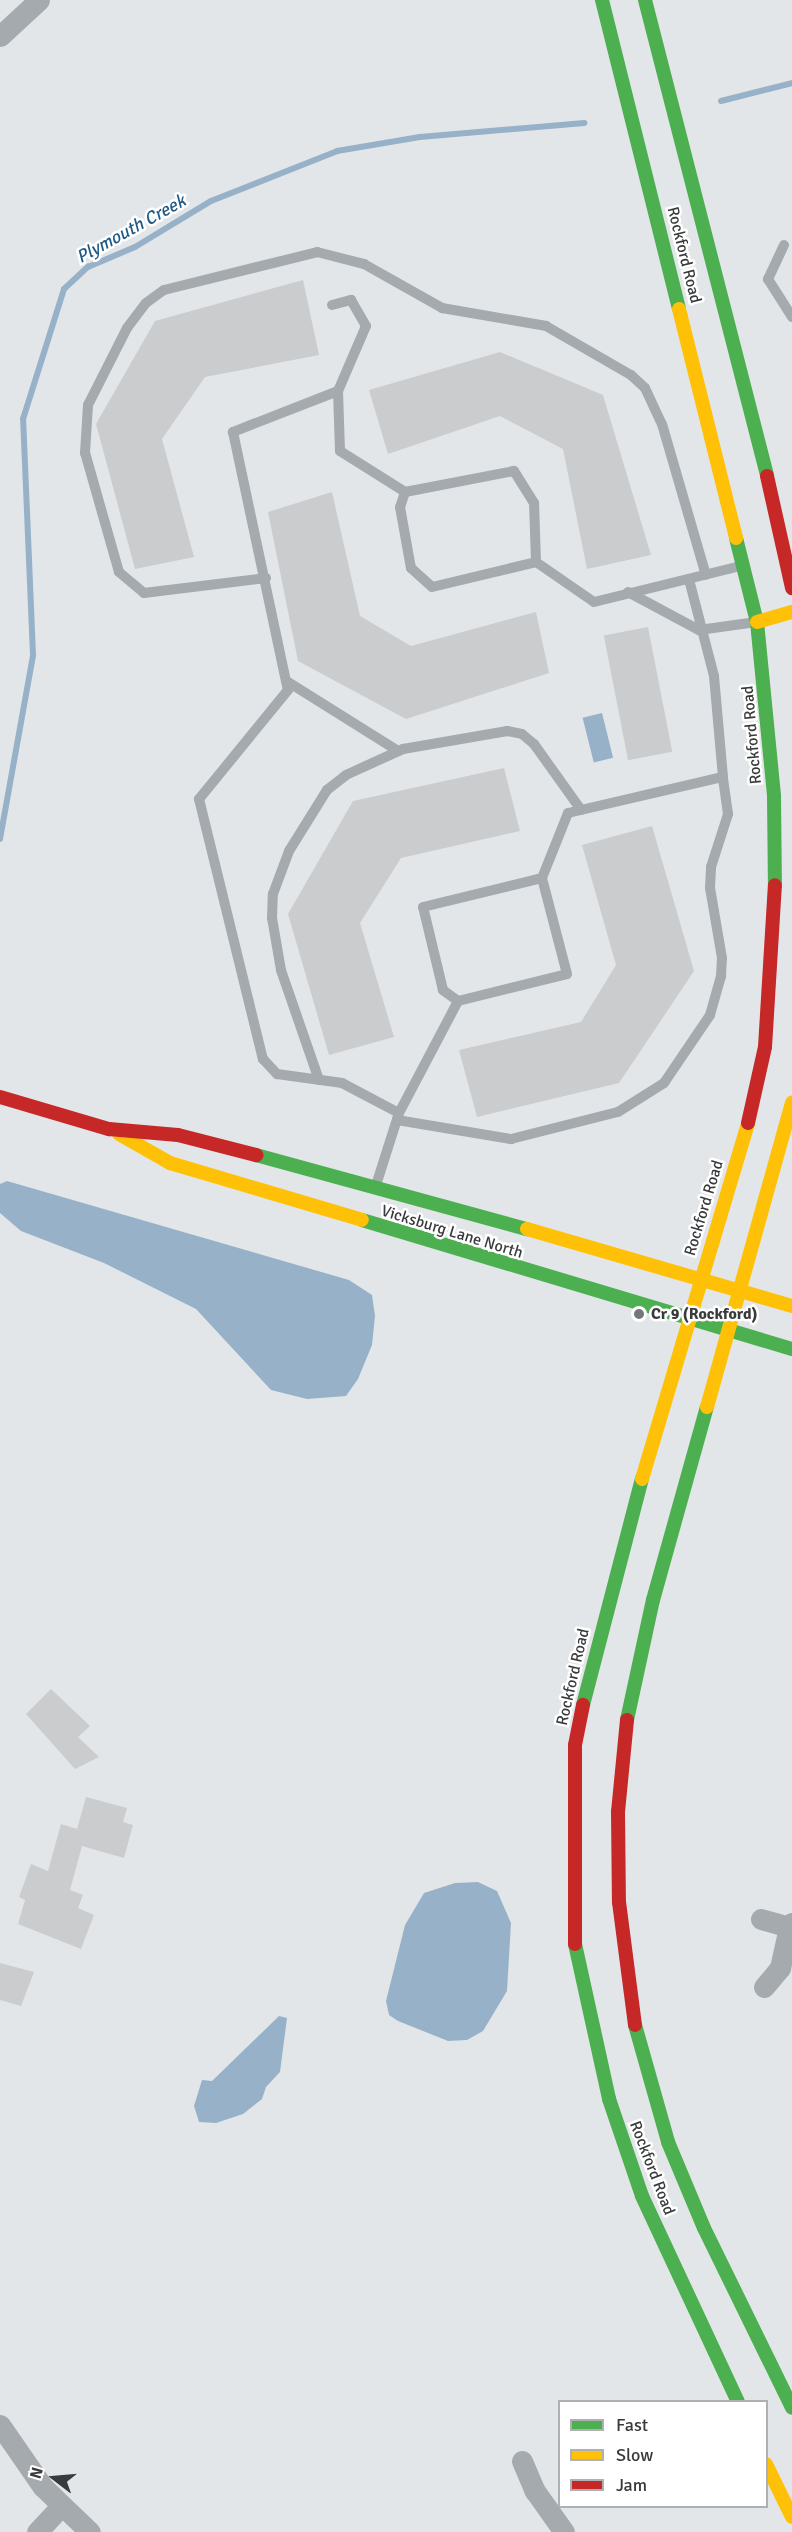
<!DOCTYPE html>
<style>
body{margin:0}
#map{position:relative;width:792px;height:2532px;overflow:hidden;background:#e3e6e9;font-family:Signika,sans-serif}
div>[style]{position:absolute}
.water>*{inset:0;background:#97b2c8;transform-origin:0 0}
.stream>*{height:6px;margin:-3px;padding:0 3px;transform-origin:3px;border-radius:3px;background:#97b2c8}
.building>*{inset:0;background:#caccce;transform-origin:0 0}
.lane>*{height:10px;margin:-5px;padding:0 5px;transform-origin:5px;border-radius:5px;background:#a5aaaf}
.street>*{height:21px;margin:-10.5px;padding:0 10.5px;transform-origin:10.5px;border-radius:10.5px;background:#a5aaaf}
.fast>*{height:14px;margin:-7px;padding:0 7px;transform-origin:7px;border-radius:7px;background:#4caf50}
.slow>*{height:14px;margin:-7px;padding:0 7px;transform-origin:7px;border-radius:7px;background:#ffc107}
.jam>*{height:14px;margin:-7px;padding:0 7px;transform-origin:7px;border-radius:7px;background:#c62828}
.dots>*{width:16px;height:16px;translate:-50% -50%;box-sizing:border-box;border:3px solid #fff;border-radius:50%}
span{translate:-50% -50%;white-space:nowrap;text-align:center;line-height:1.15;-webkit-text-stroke:5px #fff;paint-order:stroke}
.street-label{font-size:16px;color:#383a3b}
.poi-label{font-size:16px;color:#383a3b;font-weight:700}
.left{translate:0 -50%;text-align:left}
.water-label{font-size:18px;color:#1f5a85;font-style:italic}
.legend{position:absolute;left:558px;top:2400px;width:210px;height:108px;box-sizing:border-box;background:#fff;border:2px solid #afb0b1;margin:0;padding:8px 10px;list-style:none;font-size:18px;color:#383a3b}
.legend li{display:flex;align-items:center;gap:12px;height:30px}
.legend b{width:30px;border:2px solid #afb0b1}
.north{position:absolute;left:24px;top:2448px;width:60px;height:60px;-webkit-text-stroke:4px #fff;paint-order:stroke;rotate:286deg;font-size:16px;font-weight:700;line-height:24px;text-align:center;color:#383a3b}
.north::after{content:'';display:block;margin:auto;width:21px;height:27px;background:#383a3b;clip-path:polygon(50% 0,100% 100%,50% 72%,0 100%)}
</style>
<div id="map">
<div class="water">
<i style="left:602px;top:713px;width:46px;height:20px;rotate:76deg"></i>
<i style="clip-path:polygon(7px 1181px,349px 1280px,372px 1295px,375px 1316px,372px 1345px,358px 1379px,346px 1396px,307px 1399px,271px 1390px,196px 1309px,104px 1263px,21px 1231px,0 1213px,0 1184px)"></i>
<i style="clip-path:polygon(478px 1882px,497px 1891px,511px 1923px,507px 1991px,483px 2031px,467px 2040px,448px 2041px,398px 2021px,389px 2015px,386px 2001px,405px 1925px,424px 1893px,455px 1883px)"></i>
<i style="clip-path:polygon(279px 2016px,287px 2018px,280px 2072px,266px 2087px,262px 2099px,243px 2114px,216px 2123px,199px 2122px,194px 2106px,202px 2080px,212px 2081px)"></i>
</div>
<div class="stream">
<i style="left:721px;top:101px;width:73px;rotate:-14.2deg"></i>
<i style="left:0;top:839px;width:187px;rotate:-79.8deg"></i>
<i style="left:33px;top:655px;width:236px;rotate:-92.4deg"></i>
<i style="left:23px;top:419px;width:136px;rotate:-72.5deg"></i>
<i style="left:64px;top:289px;width:33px;rotate:-43deg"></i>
<i style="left:88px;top:267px;width:51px;rotate:-23.1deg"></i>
<i style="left:135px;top:247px;width:89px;rotate:-31.2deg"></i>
<i style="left:211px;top:201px;width:136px;rotate:-21.6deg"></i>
<i style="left:337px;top:151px;width:84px;rotate:-9.6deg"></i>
<i style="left:420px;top:137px;width:165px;rotate:-4.9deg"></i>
</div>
<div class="building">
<i style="clip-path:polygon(303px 280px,319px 355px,205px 377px,162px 439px,194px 557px,135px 569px,96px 424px,155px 321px)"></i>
<i style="clip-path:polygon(500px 352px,603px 395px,651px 555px,587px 569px,563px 449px,500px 416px,388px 454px,369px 390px)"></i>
<i style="clip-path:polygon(332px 492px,360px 616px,411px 646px,536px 612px,549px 673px,406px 719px,298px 661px,268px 512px)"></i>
<i style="left:648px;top:627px;width:127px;height:45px;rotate:79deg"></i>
<i style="clip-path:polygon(504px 768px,520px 831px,401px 858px,360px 923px,394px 1037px,329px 1055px,288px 914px,353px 801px)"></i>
<i style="clip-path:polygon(652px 826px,694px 971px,619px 1083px,477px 1117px,459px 1050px,581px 1022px,616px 965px,582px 845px)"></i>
<i style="clip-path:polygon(51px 1689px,90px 1726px,78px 1737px,99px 1757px,75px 1769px,26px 1714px)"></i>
<i style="clip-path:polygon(86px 1797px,127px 1808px,123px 1822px,133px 1825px,124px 1858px,82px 1846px,70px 1890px,83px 1895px,78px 1908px,94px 1915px,81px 1949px,18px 1924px,25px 1900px,19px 1897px,31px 1864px,48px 1871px,61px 1824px,77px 1829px)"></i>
<i style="clip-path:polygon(0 1963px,34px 1972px,21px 2006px,0 2000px)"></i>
</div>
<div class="lane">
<i style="left:784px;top:245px;width:38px;rotate:115deg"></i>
<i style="left:768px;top:279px;width:45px;rotate:57.7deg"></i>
<i style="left:332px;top:305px;width:20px;rotate:-15deg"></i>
<i style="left:351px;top:300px;width:30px;rotate:60deg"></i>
<i style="left:366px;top:326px;width:71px;rotate:113.3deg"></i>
<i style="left:338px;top:391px;width:60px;rotate:88.1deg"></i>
<i style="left:340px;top:451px;width:77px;rotate:32.2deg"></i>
<i style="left:338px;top:391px;width:113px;rotate:158.7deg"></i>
<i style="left:233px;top:432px;width:264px;rotate:78deg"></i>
<i style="left:288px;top:690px;width:141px;rotate:129.2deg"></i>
<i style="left:199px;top:799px;width:268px;rotate:76.2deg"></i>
<i style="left:263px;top:1059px;width:21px;rotate:47deg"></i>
<i style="left:277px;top:1074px;width:66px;rotate:7.9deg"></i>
<i style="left:342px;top:1083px;width:64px;rotate:27.8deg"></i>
<i style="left:399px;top:1113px;width:76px;rotate:107.7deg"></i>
<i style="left:536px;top:562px;width:59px;rotate:-91.9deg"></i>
<i style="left:534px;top:503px;width:38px;rotate:-122deg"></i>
<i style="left:514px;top:471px;width:111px;rotate:169.1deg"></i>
<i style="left:405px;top:492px;width:16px;rotate:108deg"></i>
<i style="left:400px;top:507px;width:62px;rotate:79.8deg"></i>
<i style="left:411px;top:568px;width:28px;rotate:42deg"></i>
<i style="left:432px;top:587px;width:107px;rotate:-13.5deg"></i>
<i style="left:536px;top:562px;width:70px;rotate:34.6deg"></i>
<i style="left:594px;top:602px;width:151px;rotate:-13.8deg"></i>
<i style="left:266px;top:578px;width:123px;rotate:173deg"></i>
<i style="left:144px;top:593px;width:33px;rotate:-140deg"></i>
<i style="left:119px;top:572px;width:124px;rotate:-105.9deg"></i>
<i style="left:85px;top:453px;width:48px;rotate:-86.4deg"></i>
<i style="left:88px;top:405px;width:86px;rotate:-63.1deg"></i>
<i style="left:127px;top:328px;width:31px;rotate:-53deg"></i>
<i style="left:146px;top:303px;width:22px;rotate:-36deg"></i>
<i style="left:164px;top:290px;width:158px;rotate:-13.9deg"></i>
<i style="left:317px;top:252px;width:49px;rotate:14.3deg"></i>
<i style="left:364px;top:264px;width:90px;rotate:29.4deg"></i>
<i style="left:442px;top:308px;width:106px;rotate:9.8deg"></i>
<i style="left:546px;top:326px;width:98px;rotate:30deg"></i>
<i style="left:631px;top:375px;width:19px;rotate:43deg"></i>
<i style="left:645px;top:388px;width:40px;rotate:65deg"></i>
<i style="left:662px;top:424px;width:157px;rotate:73.8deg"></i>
<i style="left:628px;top:592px;width:81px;rotate:28.2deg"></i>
<i style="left:699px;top:630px;width:58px;rotate:-8deg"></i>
<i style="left:288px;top:682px;width:130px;rotate:32.1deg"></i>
<i style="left:458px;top:1001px;width:19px;rotate:-144deg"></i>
<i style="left:443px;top:990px;width:85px;rotate:-103.5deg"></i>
<i style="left:423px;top:907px;width:122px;rotate:-13.7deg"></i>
<i style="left:319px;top:1080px;width:116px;rotate:-109.1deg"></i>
<i style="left:281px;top:970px;width:53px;rotate:-99.8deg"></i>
<i style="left:272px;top:918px;width:24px;rotate:-88deg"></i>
<i style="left:273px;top:894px;width:46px;rotate:-69.6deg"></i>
<i style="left:289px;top:851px;width:72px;rotate:-58.1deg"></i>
<i style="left:327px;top:790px;width:24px;rotate:-38deg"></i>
<i style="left:346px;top:775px;width:63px;rotate:-24.5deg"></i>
<i style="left:403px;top:749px;width:106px;rotate:-9.8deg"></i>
<i style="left:507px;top:731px;width:15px;rotate:11deg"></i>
<i style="left:522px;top:734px;width:16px;rotate:40deg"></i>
<i style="left:534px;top:744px;width:81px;rotate:54.5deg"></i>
<i style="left:399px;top:1113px;width:127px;rotate:-62.2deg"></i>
<i style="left:458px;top:1001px;width:112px;rotate:-13.9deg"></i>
<i style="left:567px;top:974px;width:99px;rotate:-104.6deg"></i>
<i style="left:542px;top:878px;width:70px;rotate:-68.2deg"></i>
<i style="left:568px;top:813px;width:159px;rotate:-13.1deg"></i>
<i style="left:723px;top:777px;width:101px;rotate:-95.1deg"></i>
<i style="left:714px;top:676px;width:100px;rotate:-104.5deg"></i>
<i style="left:397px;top:1120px;width:116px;rotate:9.5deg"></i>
<i style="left:511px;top:1139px;width:110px;rotate:-14.2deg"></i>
<i style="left:618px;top:1112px;width:54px;rotate:-32.2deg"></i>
<i style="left:664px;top:1083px;width:82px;rotate:-55.9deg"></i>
<i style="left:710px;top:1015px;width:41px;rotate:-74.2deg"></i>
<i style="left:721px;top:976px;width:18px;rotate:-87deg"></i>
<i style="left:722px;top:958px;width:71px;rotate:-99.7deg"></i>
<i style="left:710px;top:888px;width:21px;rotate:-87deg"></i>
<i style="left:711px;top:867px;width:56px;rotate:-72.2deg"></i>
<i style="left:728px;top:814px;width:37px;rotate:-98deg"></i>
</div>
<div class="street">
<i style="left:0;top:36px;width:53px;rotate:-42.7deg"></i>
<i style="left:761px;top:1919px;width:29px;rotate:16deg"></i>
<i style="left:789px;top:1927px;width:5px;rotate:-53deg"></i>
<i style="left:764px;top:1987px;width:25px;rotate:-50deg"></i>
<i style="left:780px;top:1968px;width:42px;rotate:-77.6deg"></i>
<i style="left:0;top:2425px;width:75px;rotate:55.3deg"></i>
<i style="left:43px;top:2487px;width:65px;rotate:43.8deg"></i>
<i style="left:522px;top:2461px;width:33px;rotate:67deg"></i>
<i style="left:535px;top:2491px;width:50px;rotate:54.7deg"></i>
<i style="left:37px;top:2532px;width:35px;rotate:-47deg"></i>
</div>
<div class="fast">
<i style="left:602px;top:0;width:318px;rotate:76deg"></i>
<i style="left:645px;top:0;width:491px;rotate:75.6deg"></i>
<i style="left:736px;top:538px;width:87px;rotate:76deg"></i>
<i style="left:757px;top:622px;width:175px;rotate:84.4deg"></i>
<i style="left:774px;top:796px;width:89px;rotate:89.4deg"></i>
<i style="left:256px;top:1155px;width:281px;rotate:15.3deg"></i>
<i style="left:362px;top:1220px;width:449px;rotate:16.7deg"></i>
<i style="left:583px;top:1705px;width:234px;rotate:-75.4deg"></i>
<i style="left:627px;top:1720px;width:123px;rotate:-77.8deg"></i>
<i style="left:653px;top:1600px;width:200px;rotate:-74.4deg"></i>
<i style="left:575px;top:1944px;width:159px;rotate:77.6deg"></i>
<i style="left:609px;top:2099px;width:102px;rotate:71.2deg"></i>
<i style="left:642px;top:2196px;width:227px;rotate:65deg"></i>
<i style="left:635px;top:2025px;width:122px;rotate:74.2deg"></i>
<i style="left:668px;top:2142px;width:93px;rotate:67.3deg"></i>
<i style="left:704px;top:2228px;width:200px;rotate:63.9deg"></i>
</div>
<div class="slow">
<i style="left:679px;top:309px;width:236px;rotate:76deg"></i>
<i style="left:757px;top:622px;width:36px;rotate:-16deg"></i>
<i style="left:119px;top:1134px;width:59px;rotate:29.6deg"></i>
<i style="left:170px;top:1163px;width:200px;rotate:16.5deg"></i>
<i style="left:527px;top:1229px;width:276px;rotate:16.2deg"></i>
<i style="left:707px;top:1407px;width:316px;rotate:-74.4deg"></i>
<i style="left:642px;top:1479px;width:371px;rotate:-73.4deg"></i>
<i style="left:766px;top:2464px;width:59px;rotate:63.9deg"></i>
</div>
<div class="jam">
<i style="left:767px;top:476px;width:115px;rotate:77.4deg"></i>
<i style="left:0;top:1097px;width:114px;rotate:16.4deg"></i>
<i style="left:109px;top:1129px;width:69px;rotate:5deg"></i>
<i style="left:178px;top:1135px;width:81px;rotate:14.4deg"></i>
<i style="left:748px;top:1123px;width:78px;rotate:-77.4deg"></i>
<i style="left:765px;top:1047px;width:162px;rotate:-86.5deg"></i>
<i style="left:627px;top:1720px;width:92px;rotate:95.6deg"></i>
<i style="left:618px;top:1812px;width:90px;rotate:89.4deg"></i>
<i style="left:619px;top:1902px;width:124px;rotate:82.6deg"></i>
<i style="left:575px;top:1944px;width:199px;rotate:-90deg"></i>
<i style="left:575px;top:1745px;width:41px;rotate:-78.7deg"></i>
</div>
<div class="dots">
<i style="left:639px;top:1314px;background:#747678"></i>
</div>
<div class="street-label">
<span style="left:684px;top:255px;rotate:76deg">Rockford Road</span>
<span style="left:752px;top:735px;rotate:-95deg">Rockford Road</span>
<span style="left:704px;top:1208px;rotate:-73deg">Rockford Road</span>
<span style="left:452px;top:1232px;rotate:17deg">Vicksburg Lane North</span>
<span style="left:573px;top:1677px;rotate:-77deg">Rockford Road</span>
<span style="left:652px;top:2168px;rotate:69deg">Rockford Road</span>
</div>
<div class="poi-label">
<span class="left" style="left:651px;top:1314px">Cr 9 (Rockford)</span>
</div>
<div class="water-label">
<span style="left:131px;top:229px;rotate:-29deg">Plymouth Creek</span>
</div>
<ul class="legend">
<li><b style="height:8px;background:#4caf50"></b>Fast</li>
<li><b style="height:8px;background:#ffc107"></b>Slow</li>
<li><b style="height:8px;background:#c62828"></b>Jam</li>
</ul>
<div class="north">N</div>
</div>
